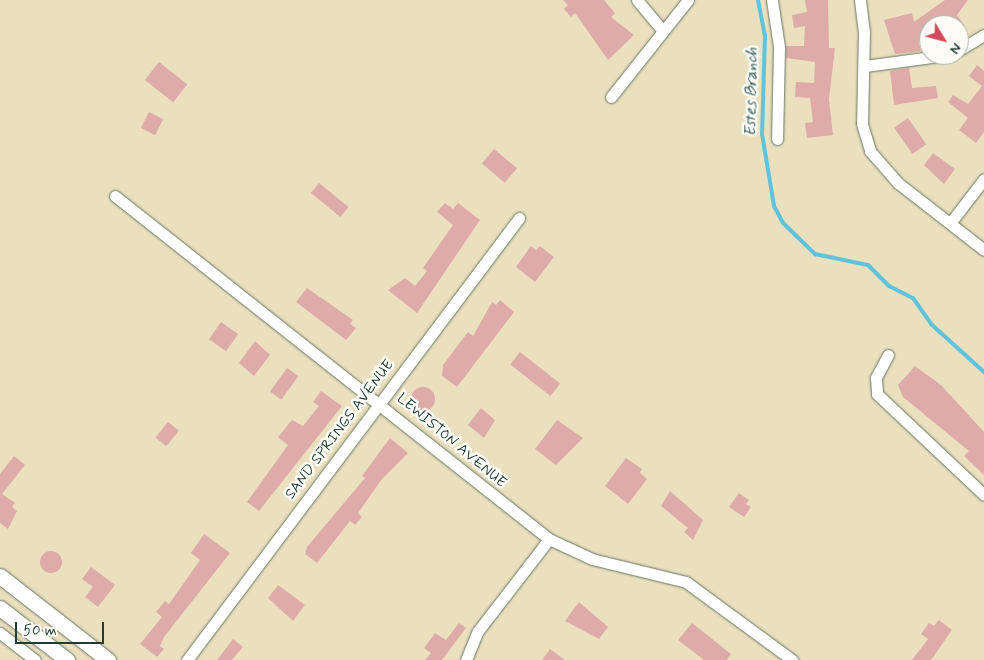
<!DOCTYPE html>
<style>
body{margin:0}
#map{position:relative;width:984px;height:660px;overflow:hidden;background:#eae0bd;font-family:Mynerve,sans-serif}
div>[style]{position:absolute}
.stream>*{height:4px;margin:-2px;padding:0 2px;transform-origin:2px;border-radius:2px;background:#60c3de}
.building>*{inset:0;background:#dfaba9;transform-origin:0 0}
.round{border-radius:50%}
.roads{filter:drop-shadow(0 0 1px #667664) drop-shadow(0 0 1px #667664)}
.minor>*{height:11px;margin:-5.5px;padding:0 5.5px;transform-origin:5.5px;border-radius:5.5px;background:#fff}
.major>*{height:15px;margin:-7.5px;padding:0 7.5px;transform-origin:7.5px;border-radius:7.5px;background:#fff}
span{translate:-50% -50%;white-space:nowrap;text-align:center;line-height:1.15;-webkit-text-stroke:5px #fdfcf7;paint-order:stroke}
.street-label{font-size:15px;color:#1f3d34}
.water-label{font-size:16px;color:#2f5e5e;font-style:italic}
.north{position:absolute;left:919px;top:15px;width:50px;height:50px;box-sizing:border-box;background:#fdfcf7;border:1px solid #a4b0a9;border-radius:50%;rotate:127deg;font-size:14px;font-weight:700;line-height:20px;text-align:center;color:#1f3d34}
.north::after{content:'';display:block;margin:auto;width:18px;height:22px;background:#d1495b;clip-path:polygon(50% 0,100% 100%,50% 72%,0 100%)}
.scale{position:absolute;left:15px;top:622px;width:89px;height:22px;box-sizing:border-box;border:2px solid #1f3d34;border-top:0;padding-left:6px;font-size:15px;line-height:18px;white-space:nowrap;color:#1f3d34;-webkit-text-stroke:4px #fdfcf7;paint-order:stroke}
</style>
<div id="map">
<div class="stream">
<i style="left:758px;top:0;width:36px;rotate:79deg"></i>
<i style="left:765px;top:35px;width:99px;rotate:91.7deg"></i>
<i style="left:762px;top:134px;width:73px;rotate:80.5deg"></i>
<i style="left:774px;top:206px;width:19px;rotate:62deg"></i>
<i style="left:783px;top:223px;width:45px;rotate:44.1deg"></i>
<i style="left:815px;top:254px;width:54px;rotate:11.7deg"></i>
<i style="left:868px;top:265px;width:30px;rotate:45deg"></i>
<i style="left:889px;top:286px;width:27px;rotate:27deg"></i>
<i style="left:913px;top:298px;width:32px;rotate:55deg"></i>
<i style="left:931px;top:324px;width:72px;rotate:42.2deg"></i>
</div>
<div class="building">
<i style="clip-path:polygon(563px 0,604px 0,615px 13px,611px 17px,634px 35px,608px 60px,575px 13px,571px 17px,564px 9px,568px 5px)"></i>
<i style="clip-path:polygon(805px 0,828px 0,829px 48px,835px 48px,829px 99px,833px 135px,807px 138px,805px 123px,813px 122px,810px 98px,795px 97px,796px 82px,814px 83px,815px 62px,786px 58px,786px 46px,804px 46px,805px 26px,794px 28px,792px 15px,807px 12px)"></i>
<i style="clip-path:polygon(945px 0,968px 0,957px 15px,964px 25px,929px 25px,929px 39px,919px 42px,921px 51px,895px 54px,884px 20px,912px 13px,914px 22px)"></i>
<i style="left:159px;top:62px;width:36px;height:23px;rotate:38deg"></i>
<i style="clip-path:polygon(977px 65px,984px 71px,984px 132px,976px 143px,959px 130px,968px 118px,948px 102px,953px 95px,968px 104px,982px 86px,969px 76px)"></i>
<i style="clip-path:polygon(909px 68px,912px 88px,936px 86px,938px 98px,894px 105px,890px 71px)"></i>
<i style="left:149px;top:112px;width:16px;height:18px;rotate:27deg"></i>
<i style="left:908px;top:118px;width:32px;height:17px;rotate:55deg"></i>
<i style="left:494px;top:149px;width:30px;height:19px;rotate:40deg"></i>
<i style="clip-path:polygon(933px 153px,955px 169px,944px 184px,924px 165px)"></i>
<i style="left:319px;top:183px;width:38px;height:13px;rotate:39deg"></i>
<i style="clip-path:polygon(445px 203px,453px 209px,458px 203px,480px 220px,417px 313px,388px 290px,405px 278px,415px 286px,427px 271px,423px 268px,453px 225px,437px 212px)"></i>
<i style="clip-path:polygon(531px 246px,536px 250px,540px 246px,554px 257px,535px 282px,516px 267px)"></i>
<i style="clip-path:polygon(307px 288px,353px 320px,350px 324px,356px 328px,346px 340px,296px 302px)"></i>
<i style="clip-path:polygon(500px 300px,514px 312px,457px 387px,442px 376px,443px 365px,468px 332px,473px 336px,492px 302px,496px 305px)"></i>
<i style="left:221px;top:322px;width:21px;height:21px;rotate:35deg"></i>
<i style="clip-path:polygon(255px 341px,270px 355px,254px 376px,239px 363px)"></i>
<i style="left:520px;top:352px;width:51px;height:16px;rotate:38deg"></i>
<i style="clip-path:polygon(915px 366px,941px 385px,984px 432px,984px 475px,964px 456px,969px 451px,903px 397px,898px 385px)"></i>
<i style="left:287px;top:368px;width:14px;height:29px;rotate:36deg"></i>
<i class="round" style="left:411px;top:387px;width:24px;height:24px"></i>
<i style="clip-path:polygon(321px 391px,342px 406px,259px 511px,247px 502px,288px 445px,278px 437px,292px 420px,303px 426px,319px 406px,313px 402px)"></i>
<i style="clip-path:polygon(481px 408px,495px 420px,484px 438px,468px 425px)"></i>
<i style="clip-path:polygon(557px 420px,583px 438px,556px 465px,535px 449px)"></i>
<i style="left:168px;top:422px;width:14px;height:20px;rotate:39deg"></i>
<i style="clip-path:polygon(390px 438px,408px 453px,382px 479px,358px 513px,362px 517px,355px 525px,350px 521px,317px 563px,305px 554px,307px 547px,365px 478px,362px 476px)"></i>
<i style="clip-path:polygon(14px 456px,25px 465px,2px 494px,15px 503px,12px 507px,17px 511px,8px 529px,0 523px,0 474px)"></i>
<i style="clip-path:polygon(626px 458px,642px 469px,640px 473px,647px 479px,628px 504px,605px 486px)"></i>
<i style="clip-path:polygon(670px 491px,703px 520px,693px 540px,684px 532px,688px 528px,661px 506px)"></i>
<i style="clip-path:polygon(739px 493px,749px 500px,746px 504px,751px 507px,744px 517px,729px 507px)"></i>
<i style="clip-path:polygon(204px 534px,230px 553px,164px 637px,160px 646px,164px 649px,157px 657px,140px 644px,162px 617px,156px 612px,165px 601px,169px 604px,200px 560px,191px 553px)"></i>
<i class="round" style="left:40px;top:551px;width:22px;height:22px"></i>
<i style="clip-path:polygon(91px 567px,115px 585px,98px 607px,85px 597px,93px 587px,82px 579px)"></i>
<i style="clip-path:polygon(278px 585px,305px 605px,293px 621px,268px 598px)"></i>
<i style="clip-path:polygon(579px 602px,608px 627px,599px 639px,565px 621px)"></i>
<i style="clip-path:polygon(939px 620px,952px 630px,931px 660px,912px 660px,928px 639px,921px 634px,929px 623px,934px 626px)"></i>
<i style="clip-path:polygon(459px 623px,466px 628px,442px 660px,425px 660px,431px 653px,424px 648px,435px 633px,446px 640px)"></i>
<i style="clip-path:polygon(692px 623px,731px 654px,727px 660px,704px 660px,678px 640px)"></i>
<i style="clip-path:polygon(233px 639px,243px 647px,232px 660px,217px 660px)"></i>
<i style="clip-path:polygon(550px 649px,565px 660px,542px 660px)"></i>
</div>
<div class="roads">
<div class="minor">
<i style="left:637px;top:0;width:40px;rotate:50deg"></i>
<i style="left:772px;top:0;width:48px;rotate:81.5deg"></i>
<i style="left:779px;top:47px;width:92px;rotate:91.2deg"></i>
<i style="left:860px;top:0;width:31px;rotate:83deg"></i>
<i style="left:864px;top:31px;width:93px;rotate:91.2deg"></i>
<i style="left:862px;top:124px;width:28px;rotate:73deg"></i>
<i style="left:870px;top:151px;width:43px;rotate:48.8deg"></i>
<i style="left:898px;top:183px;width:109px;rotate:37.9deg"></i>
<i style="left:959px;top:50px;width:29px;rotate:-31deg"></i>
<i style="left:865px;top:66px;width:82px;rotate:-7.7deg"></i>
<i style="left:611px;top:97px;width:124px;rotate:-51.6deg"></i>
<i style="left:115px;top:196px;width:553px;rotate:38.32deg"></i>
<i style="left:549px;top:539px;width:47px;rotate:24.9deg"></i>
<i style="left:592px;top:559px;width:97px;rotate:13.7deg"></i>
<i style="left:686px;top:582px;width:132px;rotate:36.3deg"></i>
<i style="left:951px;top:222px;width:54px;rotate:-52.5deg"></i>
<i style="left:888px;top:355px;width:26px;rotate:118deg"></i>
<i style="left:876px;top:378px;width:16px;rotate:86deg"></i>
<i style="left:877px;top:394px;width:147px;rotate:43.3deg"></i>
<i style="left:0;top:633px;width:44px;rotate:37.6deg"></i>
<i style="left:187px;top:660px;width:553px;rotate:-53.09deg"></i>
<i style="left:466px;top:660px;width:31px;rotate:-68deg"></i>
<i style="left:478px;top:631px;width:116px;rotate:-52.3deg"></i>
</div>
<div class="major">
<i style="left:0;top:576px;width:137px;rotate:37.9deg"></i>
<i style="left:0;top:608px;width:85px;rotate:37.8deg"></i>
</div>
</div>
<div class="street-label">
<span style="left:340px;top:430px;rotate:-53deg">SAND SPRINGS AVENUE</span>
<span style="left:451px;top:441px;rotate:40deg">LEWISTON AVENUE</span>
</div>
<div class="water-label">
<span style="left:752px;top:92px;rotate:-89deg">Estes Branch</span>
</div>
<div class="north">N</div>
<div class="scale">50 m</div>
</div>
